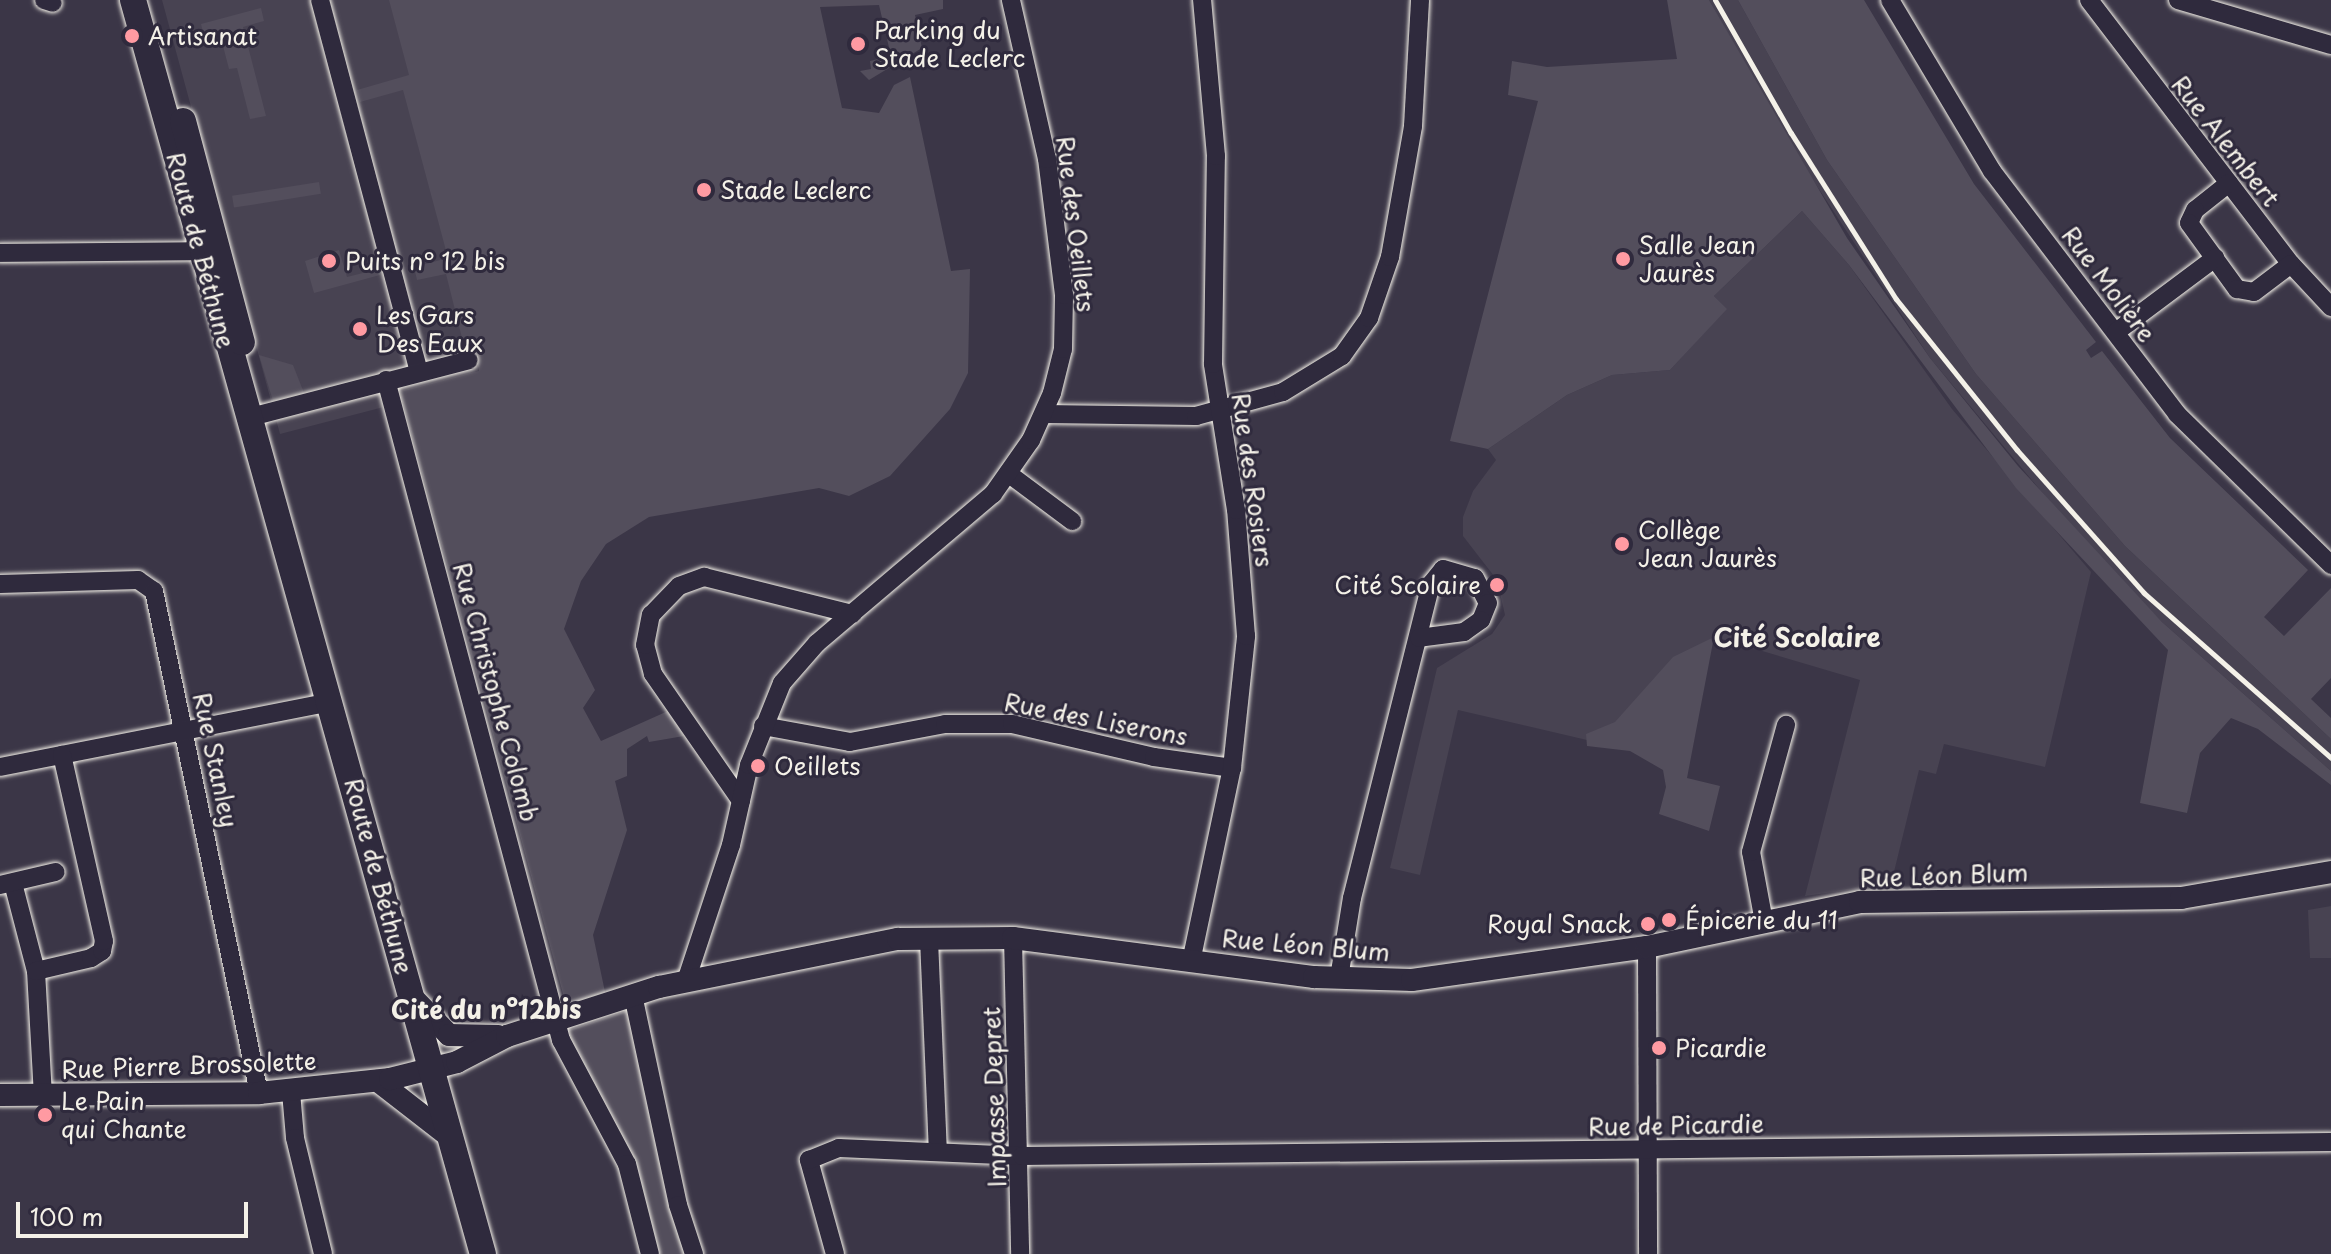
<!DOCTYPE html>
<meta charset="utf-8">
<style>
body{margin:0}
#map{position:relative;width:2331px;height:1254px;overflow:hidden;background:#3b3647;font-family:"Playpen Sans",sans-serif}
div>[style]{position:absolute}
.built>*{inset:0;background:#484352}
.green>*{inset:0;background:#534e5c;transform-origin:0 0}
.roads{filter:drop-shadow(0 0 2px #f4f1e8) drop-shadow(0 0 2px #f4f1e8)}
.minor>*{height:18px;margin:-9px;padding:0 9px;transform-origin:9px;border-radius:9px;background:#2f2a3d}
.tertiary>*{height:22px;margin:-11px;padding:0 11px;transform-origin:11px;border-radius:11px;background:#2f2a3d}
.secondary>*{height:26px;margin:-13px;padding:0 13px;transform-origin:13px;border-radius:13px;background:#2f2a3d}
.rail>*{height:5px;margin:-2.5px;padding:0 2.5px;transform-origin:2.5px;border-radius:2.5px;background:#f4f1e8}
.dots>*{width:22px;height:22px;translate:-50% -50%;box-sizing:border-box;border:4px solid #2f2a3d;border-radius:50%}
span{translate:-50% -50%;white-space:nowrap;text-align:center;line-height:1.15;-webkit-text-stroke:6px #2f2a3d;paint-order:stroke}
.poi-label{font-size:24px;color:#f4f1e8}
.left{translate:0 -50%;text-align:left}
.right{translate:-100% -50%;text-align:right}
.street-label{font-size:24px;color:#f4f1e8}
.neighbourhood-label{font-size:26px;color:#f4f1e8;font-weight:700}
.scale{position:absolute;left:16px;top:1202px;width:232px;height:36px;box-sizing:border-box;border:4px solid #f4f1e8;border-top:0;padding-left:10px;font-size:24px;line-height:28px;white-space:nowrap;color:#f4f1e8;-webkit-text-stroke:6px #2f2a3d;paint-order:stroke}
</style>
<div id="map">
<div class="built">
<i style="clip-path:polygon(162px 0,788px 0,429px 117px,479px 372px,401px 391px,403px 402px,280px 434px)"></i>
<i style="clip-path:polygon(1709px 0,1738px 0,1827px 160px,1976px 374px,2125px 546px,2331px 739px,2331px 771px,2162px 622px,2081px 539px,1930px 358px,1784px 136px)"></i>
<i style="clip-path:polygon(1802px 211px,1849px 265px,1952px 409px,2091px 572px,2045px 767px,1944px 744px,1936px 774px,1919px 770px,1891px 884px,1805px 896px,1860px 680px,1715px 637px,1604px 744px,1458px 710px,1420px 875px,1390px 868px,1437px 668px,1492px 634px,1505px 615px,1497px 580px,1463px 536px,1463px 517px,1473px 491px,1496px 460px,1488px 449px,1567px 395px,1612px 375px,1670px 370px,1726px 309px,1714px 296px)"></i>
<i style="clip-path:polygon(2331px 906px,2331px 958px,2310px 958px,2308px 910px)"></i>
</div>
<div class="green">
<i style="clip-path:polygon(389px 0,943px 0,943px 9px,915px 15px,922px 48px,869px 80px,860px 71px,871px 69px,870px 61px,891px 56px,879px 5px,820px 7px,842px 108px,879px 113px,894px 85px,910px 77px,951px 271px,970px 269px,968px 373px,950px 409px,890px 476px,849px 496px,819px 488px,649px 517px,606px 544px,581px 581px,564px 629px,595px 690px,583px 708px,601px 741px,668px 711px,684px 736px,649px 742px,647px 736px,627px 749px,627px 776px,615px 781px,627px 830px,593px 935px,605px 992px,566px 1005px,400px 391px,479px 371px,474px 348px,465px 350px,446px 274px,417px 280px,414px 267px,448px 258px,403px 90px,360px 102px,357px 90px,409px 75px)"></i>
<i style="clip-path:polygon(1667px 0,1709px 0,1847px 238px,1930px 358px,2018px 466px,2162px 622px,2331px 771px,2331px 785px,2258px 729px,2231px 718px,2200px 753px,2187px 813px,2140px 803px,2168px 650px,2016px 488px,1849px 265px,1802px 211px,1714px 296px,1727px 309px,1670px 370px,1612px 375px,1567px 395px,1488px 449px,1450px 441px,1538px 101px,1508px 95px,1512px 61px,1547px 67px,1677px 59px)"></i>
<i style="clip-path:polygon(1738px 0,1864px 0,1974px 184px,2096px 342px,2086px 350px,2091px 358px,2102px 351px,2170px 438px,2308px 570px,2264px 617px,2284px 636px,2331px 588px,2331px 678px,2311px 699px,2331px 718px,2331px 739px,2125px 546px,1976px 374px,1827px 160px)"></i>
<i style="clip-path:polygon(261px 8px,264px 21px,243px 27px,266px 116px,250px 119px,237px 68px,229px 69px,222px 42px,206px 45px,201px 24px)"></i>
<i style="left:319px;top:182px;width:12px;height:88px;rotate:81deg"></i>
<i style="clip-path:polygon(339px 250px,347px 277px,379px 269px,380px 275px,314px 293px,305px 261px)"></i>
<i style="clip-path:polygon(259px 355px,293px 365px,304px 393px,273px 401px)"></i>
<i style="clip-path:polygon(1714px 637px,1687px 778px,1720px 786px,1709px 831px,1659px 814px,1666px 787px,1663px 770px,1630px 751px,1587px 746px,1586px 734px,1615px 722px,1673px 657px)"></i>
<i style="clip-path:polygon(636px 1008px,694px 1254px,650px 1254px,627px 1164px,560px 1033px)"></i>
</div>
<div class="roads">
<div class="minor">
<i style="left:44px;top:0;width:9px;rotate:18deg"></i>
<i style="left:320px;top:0;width:385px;rotate:75.1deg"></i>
<i style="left:1890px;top:0;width:199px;rotate:59.2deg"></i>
<i style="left:1992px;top:171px;width:305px;rotate:52.7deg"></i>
<i style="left:2177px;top:414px;width:216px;rotate:44.4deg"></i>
<i style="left:2089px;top:0;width:332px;rotate:52.6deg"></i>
<i style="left:2291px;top:264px;width:59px;rotate:47.1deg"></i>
<i style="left:2178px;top:0;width:159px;rotate:16.4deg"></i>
<i style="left:2229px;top:183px;width:43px;rotate:141.5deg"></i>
<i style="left:2195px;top:210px;width:14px;rotate:115deg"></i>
<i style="left:2189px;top:223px;width:82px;rotate:54deg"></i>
<i style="left:2237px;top:289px;width:17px;rotate:10deg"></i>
<i style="left:2254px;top:292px;width:46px;rotate:-37.1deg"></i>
<i style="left:0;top:253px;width:214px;rotate:-0.5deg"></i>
<i style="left:2116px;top:332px;width:124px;rotate:-36.8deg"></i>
<i style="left:386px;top:380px;width:683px;rotate:75.15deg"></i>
<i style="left:561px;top:1040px;width:140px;rotate:62deg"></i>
<i style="left:627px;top:1164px;width:93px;rotate:75.7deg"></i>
<i style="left:1044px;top:414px;width:152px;rotate:0.8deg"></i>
<i style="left:1196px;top:416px;width:90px;rotate:-15.4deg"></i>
<i style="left:1283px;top:392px;width:69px;rotate:-31.4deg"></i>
<i style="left:1342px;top:356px;width:47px;rotate:-54.6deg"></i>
<i style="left:1369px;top:318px;width:65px;rotate:-71deg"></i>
<i style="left:1390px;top:257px;width:133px;rotate:-80deg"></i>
<i style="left:1413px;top:126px;width:126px;rotate:-86.8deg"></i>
<i style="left:247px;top:418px;width:229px;rotate:-14.6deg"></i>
<i style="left:1009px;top:474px;width:79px;rotate:36.7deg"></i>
<i style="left:0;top:584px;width:138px;rotate:-1.7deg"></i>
<i style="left:138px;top:580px;width:19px;rotate:35deg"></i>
<i style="left:154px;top:591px;width:513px;rotate:78.19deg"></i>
<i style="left:763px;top:726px;width:88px;rotate:10.4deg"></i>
<i style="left:850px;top:742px;width:97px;rotate:-10.7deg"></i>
<i style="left:945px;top:724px;width:67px"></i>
<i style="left:1012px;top:724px;width:146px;rotate:13.1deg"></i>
<i style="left:1154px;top:757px;width:79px;rotate:8deg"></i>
<i style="left:0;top:767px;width:338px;rotate:-11.1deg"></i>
<i style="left:741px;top:801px;width:155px;rotate:-124.7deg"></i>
<i style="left:653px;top:674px;width:30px;rotate:-105deg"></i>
<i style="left:645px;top:645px;width:31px;rotate:-79deg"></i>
<i style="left:651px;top:615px;width:40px;rotate:-46deg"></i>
<i style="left:679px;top:586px;width:27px;rotate:-20deg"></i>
<i style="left:704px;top:577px;width:153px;rotate:14deg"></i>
<i style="left:13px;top:883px;width:91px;rotate:75.4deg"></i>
<i style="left:36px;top:971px;width:124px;rotate:86.8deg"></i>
<i style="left:0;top:885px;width:57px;rotate:-13.1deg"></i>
<i style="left:1764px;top:922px;width:71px;rotate:-100.5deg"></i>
<i style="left:1751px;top:852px;width:132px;rotate:-74.6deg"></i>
<i style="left:1013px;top:938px;width:316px;rotate:88.7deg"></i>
<i style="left:929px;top:939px;width:212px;rotate:87.6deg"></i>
<i style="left:1647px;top:947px;width:307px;rotate:89.8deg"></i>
<i style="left:1191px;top:962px;width:198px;rotate:-78.1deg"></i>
<i style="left:1232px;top:768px;width:133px;rotate:-83.9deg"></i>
<i style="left:1246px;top:636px;width:126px;rotate:-94.5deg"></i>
<i style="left:1236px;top:510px;width:148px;rotate:-99deg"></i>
<i style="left:1213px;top:364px;width:208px;rotate:-89.2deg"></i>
<i style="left:1216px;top:156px;width:157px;rotate:-95.1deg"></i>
<i style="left:36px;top:971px;width:57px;rotate:-13.3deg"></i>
<i style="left:91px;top:958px;width:13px;rotate:-32deg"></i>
<i style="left:102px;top:951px;width:10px;rotate:-79deg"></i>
<i style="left:104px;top:941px;width:191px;rotate:-102.7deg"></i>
<i style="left:1339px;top:978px;width:81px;rotate:-80.8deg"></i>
<i style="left:1352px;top:898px;width:324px;rotate:-75.9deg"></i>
<i style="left:1431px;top:584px;width:19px;rotate:-51deg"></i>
<i style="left:1443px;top:569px;width:33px;rotate:16deg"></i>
<i style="left:1475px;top:578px;width:28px;rotate:63deg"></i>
<i style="left:1488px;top:603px;width:18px;rotate:112deg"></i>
<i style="left:1481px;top:620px;width:21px;rotate:145deg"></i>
<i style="left:1464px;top:632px;width:45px;rotate:172.4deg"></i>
<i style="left:686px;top:981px;width:143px;rotate:-71.7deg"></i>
<i style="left:731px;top:845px;width:82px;rotate:-77.3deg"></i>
<i style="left:749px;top:765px;width:88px;rotate:-68.1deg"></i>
<i style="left:782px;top:683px;width:53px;rotate:-48.8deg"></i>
<i style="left:817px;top:643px;width:231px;rotate:-40.3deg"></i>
<i style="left:993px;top:494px;width:66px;rotate:-54.9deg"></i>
<i style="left:1031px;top:440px;width:51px;rotate:-65.9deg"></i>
<i style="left:1052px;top:393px;width:45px;rotate:-76deg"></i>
<i style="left:1063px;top:349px;width:54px;rotate:-88.9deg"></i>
<i style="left:1064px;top:295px;width:137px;rotate:-97.1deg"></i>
<i style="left:1047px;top:159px;width:163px;rotate:-102.8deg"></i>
<i style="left:633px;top:995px;width:215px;rotate:77.9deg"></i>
<i style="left:678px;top:1205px;width:52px;rotate:71.9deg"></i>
<i style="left:291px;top:1092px;width:46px;rotate:85deg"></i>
<i style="left:295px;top:1138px;width:119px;rotate:76.4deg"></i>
<i style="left:835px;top:1254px;width:98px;rotate:-105.5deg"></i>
<i style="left:809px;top:1160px;width:32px;rotate:-22deg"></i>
<i style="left:839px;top:1148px;width:183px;rotate:2.5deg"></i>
<i style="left:1022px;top:1156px;width:1309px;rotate:-0.61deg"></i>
</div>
<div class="tertiary">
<i style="left:414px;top:999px;width:50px;rotate:45.8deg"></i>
<i style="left:449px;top:1035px;width:49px;rotate:1.2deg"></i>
<i style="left:378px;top:1081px;width:91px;rotate:37.9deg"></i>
<i style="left:0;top:1095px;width:259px;rotate:-0.4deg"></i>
<i style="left:259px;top:1093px;width:132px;rotate:-6.1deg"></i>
<i style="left:390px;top:1079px;width:69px;rotate:-14.2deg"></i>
<i style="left:457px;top:1062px;width:56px;rotate:-27.5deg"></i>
<i style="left:507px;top:1036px;width:160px;rotate:-17.9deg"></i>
<i style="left:659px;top:987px;width:244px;rotate:-11.4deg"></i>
<i style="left:898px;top:939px;width:115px;rotate:-0.5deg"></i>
<i style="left:1013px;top:938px;width:304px;rotate:7.4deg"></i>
<i style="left:1314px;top:977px;width:98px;rotate:1.8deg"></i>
<i style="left:1412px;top:980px;width:237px;rotate:-8deg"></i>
<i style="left:1647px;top:947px;width:218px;rotate:-11.9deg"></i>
<i style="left:1860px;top:902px;width:321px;rotate:-0.7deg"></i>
<i style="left:2181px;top:898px;width:152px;rotate:-9.8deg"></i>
</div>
<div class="secondary">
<i style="left:133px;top:0;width:1302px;rotate:74.41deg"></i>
<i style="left:183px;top:121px;width:229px;rotate:75.1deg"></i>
</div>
</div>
<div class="rail">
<i style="left:1715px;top:0;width:153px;rotate:60.3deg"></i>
<i style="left:1791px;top:133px;width:196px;rotate:57.7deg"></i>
<i style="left:1896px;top:299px;width:193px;rotate:51.3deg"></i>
<i style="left:2017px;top:450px;width:191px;rotate:48.4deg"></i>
<i style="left:2144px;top:593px;width:249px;rotate:41.4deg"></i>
</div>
<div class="dots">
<i style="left:132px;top:36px;background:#ff9aa2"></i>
<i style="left:858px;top:44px;background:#ff9aa2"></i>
<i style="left:704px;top:190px;background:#ff9aa2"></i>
<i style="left:1623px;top:259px;background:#ff9aa2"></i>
<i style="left:329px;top:261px;background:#ff9aa2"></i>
<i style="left:360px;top:329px;background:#ff9aa2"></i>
<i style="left:1622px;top:544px;background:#ff9aa2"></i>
<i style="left:1497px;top:585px;background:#ff9aa2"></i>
<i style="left:758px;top:766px;background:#ff9aa2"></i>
<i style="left:1669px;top:920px;background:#ff9aa2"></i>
<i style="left:1648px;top:924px;background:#ff9aa2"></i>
<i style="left:1659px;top:1048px;background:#ff9aa2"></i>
<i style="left:45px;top:1115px;background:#ff9aa2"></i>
</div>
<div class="poi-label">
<span class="left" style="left:874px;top:44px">Parking du<br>Stade Leclerc</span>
<span class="left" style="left:148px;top:36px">Artisanat</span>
<span class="left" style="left:720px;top:190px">Stade Leclerc</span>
<span class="left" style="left:1639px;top:259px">Salle Jean<br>Jaurès</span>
<span class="left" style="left:345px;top:261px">Puits n° 12 bis</span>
<span class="left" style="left:376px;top:329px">Les Gars<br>Des Eaux</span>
<span class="left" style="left:1638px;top:544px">Collège<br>Jean Jaurès</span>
<span class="right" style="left:1481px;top:585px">Cité Scolaire</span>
<span class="left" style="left:774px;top:766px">Oeillets</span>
<span class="left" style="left:1685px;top:920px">Épicerie du 11</span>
<span class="right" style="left:1632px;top:924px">Royal Snack</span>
<span class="left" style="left:1675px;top:1048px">Picardie</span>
<span class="left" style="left:61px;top:1115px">Le Pain<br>qui Chante</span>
</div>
<div class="street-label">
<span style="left:2226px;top:141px;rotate:52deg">Rue Alembert</span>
<span style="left:1076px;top:224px;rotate:83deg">Rue des Oeillets</span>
<span style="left:201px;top:250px;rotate:75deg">Route de Béthune</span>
<span style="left:2109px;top:284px;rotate:53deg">Rue Molière</span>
<span style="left:1253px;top:480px;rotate:82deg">Rue des Rosiers</span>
<span style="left:496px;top:692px;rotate:75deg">Rue Christophe Colomb</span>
<span style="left:1096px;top:719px;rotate:11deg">Rue des Liserons</span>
<span style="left:216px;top:760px;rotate:78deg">Rue Stanley</span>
<span style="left:1944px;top:875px;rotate:-2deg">Rue Léon Blum</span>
<span style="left:379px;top:876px;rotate:75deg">Route de Béthune</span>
<span style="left:1306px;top:945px;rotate:5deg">Rue Léon Blum</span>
<span style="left:189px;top:1065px;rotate:-2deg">Rue Pierre Brossolette</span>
<span style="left:994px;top:1097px;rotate:-92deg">Impasse Depret</span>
<span style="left:1676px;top:1125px;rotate:-1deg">Rue de Picardie</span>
</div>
<div class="neighbourhood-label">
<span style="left:1797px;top:637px">Cité Scolaire</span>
<span style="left:486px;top:1009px">Cité du n°12bis</span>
</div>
<div class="scale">100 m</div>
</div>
